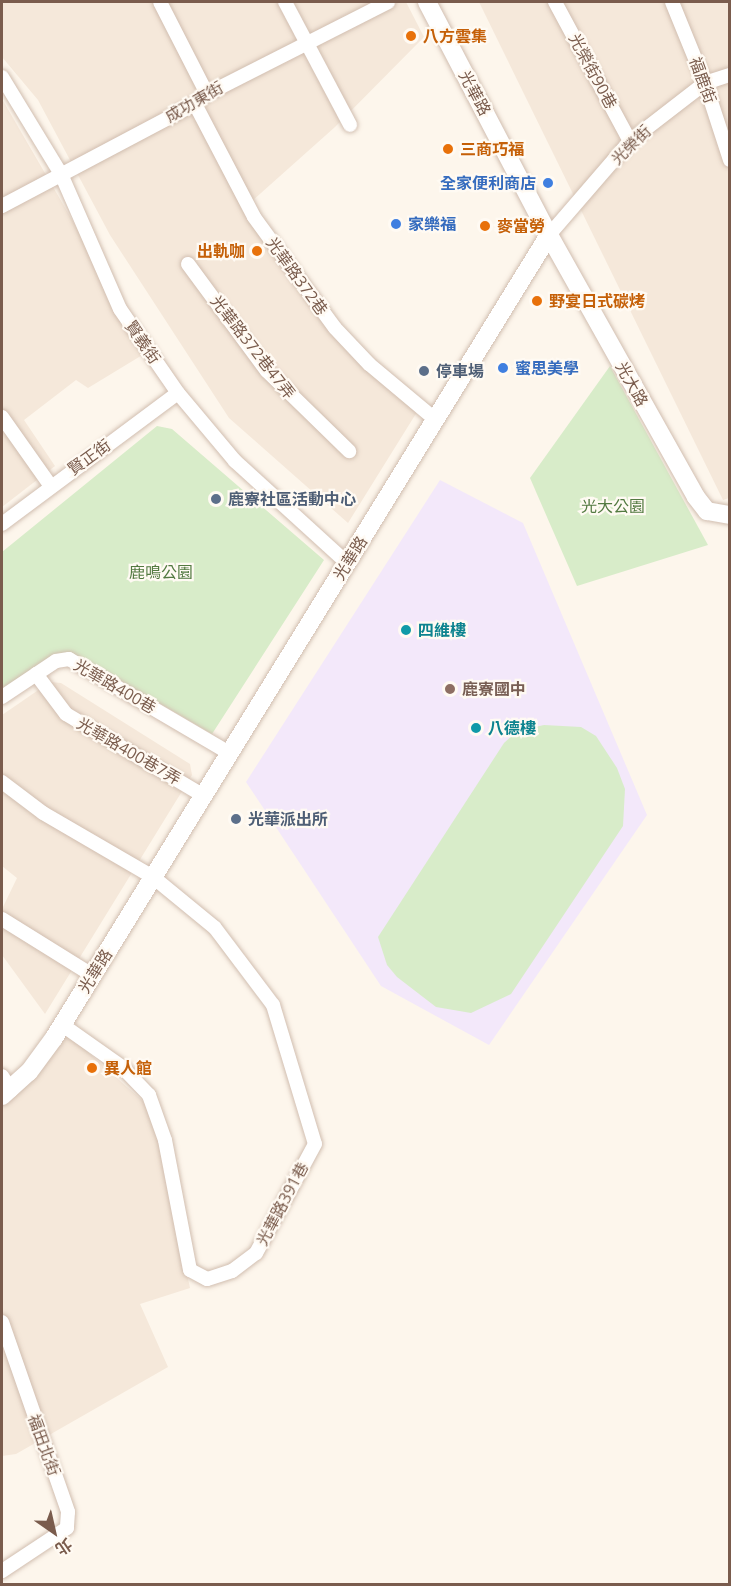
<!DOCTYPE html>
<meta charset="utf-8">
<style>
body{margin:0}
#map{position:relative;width:731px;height:1586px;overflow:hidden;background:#fdf6ec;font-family:"Open Sans","Noto Sans TC",sans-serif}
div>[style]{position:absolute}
.residential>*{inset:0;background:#f5e8da}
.education>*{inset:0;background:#f3e8fa}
.green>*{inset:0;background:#d8ecc9}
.roads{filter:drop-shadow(0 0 2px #d1beb0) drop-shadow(0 0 2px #d1beb0)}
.minor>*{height:14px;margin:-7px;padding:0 7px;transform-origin:7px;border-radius:7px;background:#fff}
.tertiary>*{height:18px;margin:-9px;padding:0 9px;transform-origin:9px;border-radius:9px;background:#fff}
.dots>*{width:16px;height:16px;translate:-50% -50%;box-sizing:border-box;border:3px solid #fffaf3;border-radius:50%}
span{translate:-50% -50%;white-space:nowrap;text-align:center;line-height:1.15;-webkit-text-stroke:4.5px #fffaf3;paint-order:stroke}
.food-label{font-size:16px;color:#c56008;font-weight:700}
.left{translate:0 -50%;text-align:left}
.right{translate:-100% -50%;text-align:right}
.street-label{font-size:16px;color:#7a5c4d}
.shop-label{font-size:16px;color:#366cbe;font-weight:700}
.service-label{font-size:16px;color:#4e5e75;font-weight:700}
.park-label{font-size:16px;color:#537a41}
.culture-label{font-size:16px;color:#0d838f;font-weight:700}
.education-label{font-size:16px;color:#785e54;font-weight:700}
.frame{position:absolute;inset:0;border:3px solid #7a5c4d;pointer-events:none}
.north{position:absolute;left:24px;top:1502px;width:60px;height:60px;-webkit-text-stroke:4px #fffaf3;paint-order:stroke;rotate:146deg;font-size:16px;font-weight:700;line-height:24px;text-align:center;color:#7a5c4d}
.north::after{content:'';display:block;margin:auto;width:21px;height:27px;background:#7a5c4d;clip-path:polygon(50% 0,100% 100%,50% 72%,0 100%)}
</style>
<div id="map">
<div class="residential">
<i style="clip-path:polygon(2px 2px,406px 2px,424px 37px,335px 127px,242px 210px,338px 341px,417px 412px,348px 523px,229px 418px,110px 235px,38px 100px,2px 57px)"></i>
<i style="clip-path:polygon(479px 2px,729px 2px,729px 498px,723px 500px)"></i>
<i style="clip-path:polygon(2px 99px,122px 306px,144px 354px,88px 388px,76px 380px,24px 420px,55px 466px,2px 507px)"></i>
<i style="clip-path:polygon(50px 682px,61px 683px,190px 764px,192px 775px,45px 1014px,2px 955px,2px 909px,17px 878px,2px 866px,2px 715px)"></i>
<i style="clip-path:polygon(64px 1031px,145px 1103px,160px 1146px,190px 1288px,140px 1304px,168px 1367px,16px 1454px,2px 1456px,2px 1103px)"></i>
</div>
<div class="education">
<i style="clip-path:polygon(440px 480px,523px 523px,647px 815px,489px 1045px,381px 986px,246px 782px)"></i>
</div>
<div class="green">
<i style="clip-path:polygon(610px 366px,708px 545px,577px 586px,530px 478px)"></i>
<i style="clip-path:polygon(157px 426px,172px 429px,324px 560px,212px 734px,94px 665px,51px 667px,2px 700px,2px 552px)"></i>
<i style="clip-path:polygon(544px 725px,581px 727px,596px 736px,617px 768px,625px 789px,623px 826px,511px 994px,471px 1013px,436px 1007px,397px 977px,387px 965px,378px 937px,504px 743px,517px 731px)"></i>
</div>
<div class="roads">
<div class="minor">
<i style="left:160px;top:2px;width:103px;rotate:62.9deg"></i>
<i style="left:285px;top:2px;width:139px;rotate:62.1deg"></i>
<i style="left:555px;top:2px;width:158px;rotate:61.7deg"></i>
<i style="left:672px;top:2px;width:87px;rotate:67.8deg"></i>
<i style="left:705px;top:83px;width:81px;rotate:72deg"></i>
<i style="left:2px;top:77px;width:114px;rotate:58.7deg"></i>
<i style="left:61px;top:174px;width:147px;rotate:66.4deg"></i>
<i style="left:120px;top:309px;width:102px;rotate:55.4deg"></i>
<i style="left:178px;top:393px;width:89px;rotate:50deg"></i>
<i style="left:235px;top:461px;width:151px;rotate:42.3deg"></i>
<i style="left:195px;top:104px;width:127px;rotate:62.4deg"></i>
<i style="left:254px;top:217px;width:137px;rotate:53.9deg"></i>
<i style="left:335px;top:328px;width:50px;rotate:46.6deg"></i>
<i style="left:369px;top:364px;width:87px;rotate:39.9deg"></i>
<i style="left:2px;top:206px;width:218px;rotate:-27.9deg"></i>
<i style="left:195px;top:104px;width:16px;rotate:-40deg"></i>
<i style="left:207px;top:94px;width:203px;rotate:-26.9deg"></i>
<i style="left:549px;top:235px;width:124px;rotate:-49.2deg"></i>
<i style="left:630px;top:141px;width:95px;rotate:-37.7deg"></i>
<i style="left:705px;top:83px;width:26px;rotate:-18deg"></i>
<i style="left:188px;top:264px;width:133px;rotate:53.6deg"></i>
<i style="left:267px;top:371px;width:115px;rotate:44.3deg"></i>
<i style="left:2px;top:417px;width:83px;rotate:54.8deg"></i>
<i style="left:2px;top:524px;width:219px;rotate:-36.7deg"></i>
<i style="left:36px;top:674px;width:50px;rotate:53.1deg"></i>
<i style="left:66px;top:714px;width:161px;rotate:30.7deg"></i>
<i style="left:2px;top:697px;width:65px;rotate:-33.7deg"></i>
<i style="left:56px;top:661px;width:13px;rotate:-9deg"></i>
<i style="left:69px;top:659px;width:186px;rotate:30.4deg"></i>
<i style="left:2px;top:782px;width:51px;rotate:37.1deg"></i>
<i style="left:43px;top:813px;width:127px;rotate:30.2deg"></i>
<i style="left:153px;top:877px;width:80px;rotate:39.4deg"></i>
<i style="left:215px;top:928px;width:96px;rotate:53deg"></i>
<i style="left:273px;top:1005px;width:145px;rotate:73.2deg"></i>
<i style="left:315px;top:1144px;width:124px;rotate:118.4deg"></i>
<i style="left:256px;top:1253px;width:30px;rotate:143deg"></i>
<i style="left:232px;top:1271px;width:26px;rotate:162deg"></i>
<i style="left:207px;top:1279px;width:19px;rotate:-152deg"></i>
<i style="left:190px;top:1270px;width:132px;rotate:-100.9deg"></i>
<i style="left:165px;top:1140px;width:48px;rotate:-109.6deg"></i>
<i style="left:149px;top:1095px;width:39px;rotate:-134deg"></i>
<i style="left:122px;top:1067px;width:75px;rotate:-144.8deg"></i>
<i style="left:2px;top:919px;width:106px;rotate:31.9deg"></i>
<i style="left:2px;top:1076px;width:17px;rotate:57deg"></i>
<i style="left:2px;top:1322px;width:201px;rotate:70.8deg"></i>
<i style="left:68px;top:1512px;width:16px;rotate:94deg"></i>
<i style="left:67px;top:1528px;width:78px;rotate:146.5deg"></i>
</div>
<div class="tertiary">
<i style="left:427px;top:2px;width:263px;rotate:62.4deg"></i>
<i style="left:549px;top:235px;width:300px;rotate:60.7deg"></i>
<i style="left:696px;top:497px;width:18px;rotate:52deg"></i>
<i style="left:707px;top:511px;width:23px;rotate:10deg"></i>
<i style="left:2px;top:1096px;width:36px;rotate:-42deg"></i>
<i style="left:29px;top:1072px;width:42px;rotate:-53.7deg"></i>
<i style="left:54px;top:1038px;width:943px;rotate:-58.35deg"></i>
</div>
</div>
<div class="dots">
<i style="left:411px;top:36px;background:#e8710a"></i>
<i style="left:448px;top:149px;background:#e8710a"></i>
<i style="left:548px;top:183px;background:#3f7fe0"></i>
<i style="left:396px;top:224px;background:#3f7fe0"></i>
<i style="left:485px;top:226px;background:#e8710a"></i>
<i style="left:257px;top:251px;background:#e8710a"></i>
<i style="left:537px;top:301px;background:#e8710a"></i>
<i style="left:503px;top:368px;background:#3f7fe0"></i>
<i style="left:424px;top:371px;background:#5c6f8a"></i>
<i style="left:216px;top:499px;background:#5c6f8a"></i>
<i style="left:406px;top:630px;background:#0f9aa8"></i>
<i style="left:450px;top:689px;background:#8d6e63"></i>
<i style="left:476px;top:728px;background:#0f9aa8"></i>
<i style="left:236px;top:819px;background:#5c6f8a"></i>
<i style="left:92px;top:1068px;background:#e8710a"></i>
</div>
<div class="food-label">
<span class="left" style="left:423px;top:36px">八方雲集</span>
<span class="left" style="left:460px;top:149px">三商巧福</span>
<span class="left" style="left:497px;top:226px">麥當勞</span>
<span class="right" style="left:245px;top:251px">出軌咖</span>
<span class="left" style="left:549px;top:301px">野宴日式碳烤</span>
<span class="left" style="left:104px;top:1068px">異人館</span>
</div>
<div class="street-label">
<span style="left:593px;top:71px;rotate:62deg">光榮街90巷</span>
<span style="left:703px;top:80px;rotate:70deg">福鹿街</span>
<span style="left:475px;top:93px;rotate:62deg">光華路</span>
<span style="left:194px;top:102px;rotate:-30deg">成功東街</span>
<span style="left:631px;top:145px;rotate:-44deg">光榮街</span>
<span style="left:297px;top:276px;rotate:54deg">光華路372巷</span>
<span style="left:143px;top:342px;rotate:55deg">賢義街</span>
<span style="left:253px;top:347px;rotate:52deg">光華路372巷47弄</span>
<span style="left:632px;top:384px;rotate:61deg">光大路</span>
<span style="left:89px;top:457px;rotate:-36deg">賢正街</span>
<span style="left:350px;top:558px;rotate:-58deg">光華路</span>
<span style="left:115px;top:686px;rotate:30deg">光華路400巷</span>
<span style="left:129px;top:751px;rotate:30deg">光華路400巷7弄</span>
<span style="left:95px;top:971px;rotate:-58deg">光華路</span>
<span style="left:282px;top:1204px;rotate:-62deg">光華路391巷</span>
<span style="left:44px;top:1445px;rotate:70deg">福田北街</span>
</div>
<div class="shop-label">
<span class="right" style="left:536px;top:183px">全家便利商店</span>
<span class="left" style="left:408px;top:224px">家樂福</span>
<span class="left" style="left:515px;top:368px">蜜思美學</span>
</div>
<div class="service-label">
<span class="left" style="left:436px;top:371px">停車場</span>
<span class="left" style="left:228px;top:499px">鹿寮社區活動中心</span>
<span class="left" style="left:248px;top:819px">光華派出所</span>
</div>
<div class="park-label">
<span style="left:613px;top:506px">光大公園</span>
<span style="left:161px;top:572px">鹿鳴公園</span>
</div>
<div class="culture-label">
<span class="left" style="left:418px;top:630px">四維樓</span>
<span class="left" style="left:488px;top:728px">八德樓</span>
</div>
<div class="education-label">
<span class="left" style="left:462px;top:689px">鹿寮國中</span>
</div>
<div class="frame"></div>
<div class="north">北</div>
</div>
